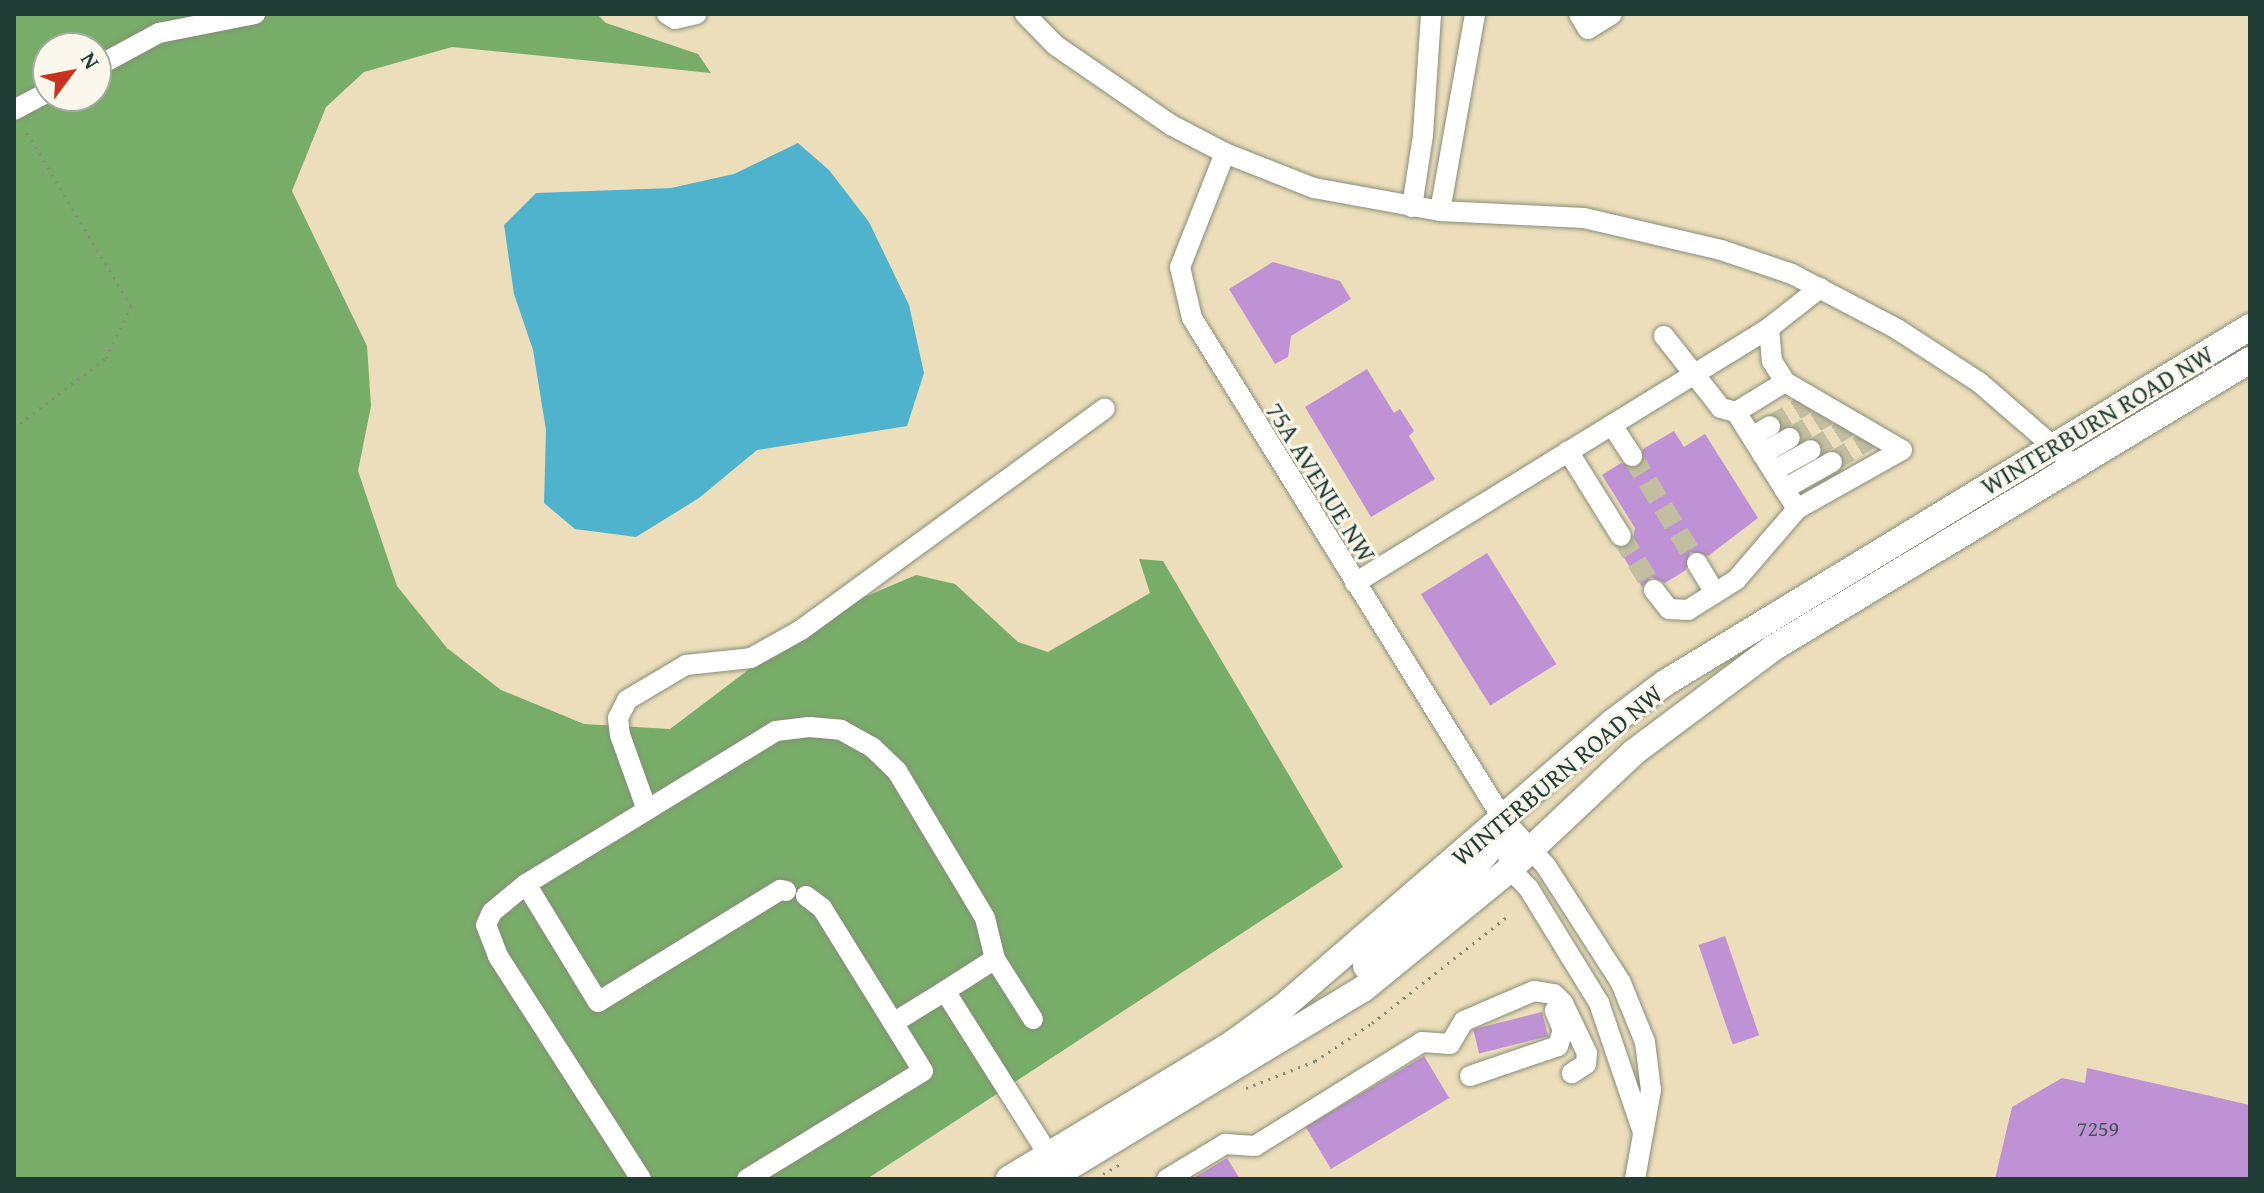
<!DOCTYPE html>
<style>
body{margin:0}
#map{position:relative;width:2264px;height:1193px;overflow:hidden;background:#ecdebb;font-family:"Gentium Book Plus",serif}
div>[style]{position:absolute}
.forest>*{inset:0;background:#78ac69}
.water>*{inset:0;background:#4fb3ce}
.building>*{inset:0;background:#bf92d5;transform-origin:0 0}
.minor-tunnel>*{height:20px;margin-top:-10px;transform-origin:0;background:repeating-linear-gradient(90deg,#c3bea0 0 20px,transparent 0 30px)}
.path>*{height:3px;margin-top:-1.5px;transform-origin:0;background:repeating-linear-gradient(90deg,#868e78 0 2px,transparent 0 8px)}
.roads{filter:drop-shadow(0 0 2px #868e78) drop-shadow(0 0 2px #868e78)}
.minor>*{height:20px;margin:-10px;padding:0 10px;transform-origin:10px;border-radius:10px;background:#fff}
.major>*{height:26px;margin:-13px;padding:0 13px;transform-origin:13px;border-radius:13px;background:#fff}
span{translate:-50% -50%;white-space:nowrap;text-align:center;line-height:1.15;-webkit-text-stroke:6px #fbf7ec;paint-order:stroke}
.number-label{font-size:22px;color:#47525c}
.number-label span{-webkit-text-stroke-width:0}
.street-label{font-size:26px;color:#1f3d34}
.frame{position:absolute;inset:0;border:16px solid #1f3d34;pointer-events:none}
.north{position:absolute;left:32px;top:32px;width:80px;height:80px;box-sizing:border-box;background:#fbf7ec;border:2px solid #a3ada2;border-radius:50%;rotate:58deg;font-size:22px;font-weight:700;line-height:32px;text-align:center;color:#1f3d34}
.north::after{content:'';display:block;margin:auto;width:28px;height:36px;background:#c8321e;clip-path:polygon(50% 0,100% 100%,50% 72%,0 100%)}
</style>
<div id="map">
<div class="forest">
<i style="clip-path:polygon(evenodd,14px 14px,597px 14px,606px 23px,698px 54px,711px 73px,452px 47px,364px 72px,326px 107px,292px 191px,367px 346px,371px 406px,358px 471px,397px 586px,447px 648px,501px 690px,584px 724px,670px 729px,789px 639px,848px 604px,916px 575px,955px 584px,1018px 642px,1048px 652px,1150px 593px,1139px 559px,1163px 561px,1343px 867px,867px 1179px,14px 1179px,14px 14px,48px 48px,96px 48px,96px 96px,48px 96px,48px 48px)"></i>
</div>
<div class="water">
<i style="clip-path:polygon(798px 143px,829px 170px,869px 222px,909px 305px,924px 373px,907px 426px,757px 450px,699px 498px,636px 537px,575px 529px,544px 503px,546px 430px,533px 350px,514px 294px,504px 225px,536px 193px,671px 188px,734px 174px)"></i>
</div>
<div class="building">
<i style="clip-path:polygon(1273px 262px,1340px 281px,1351px 299px,1291px 336px,1288px 357px,1275px 364px,1229px 289px)"></i>
<i style="clip-path:polygon(1367px 369px,1394px 413px,1400px 409px,1414px 431px,1409px 436px,1435px 479px,1371px 517px,1305px 407px)"></i>
<i style="clip-path:polygon(1674px 431px,1684px 447px,1705px 434px,1758px 518px,1708px 556px,1690px 552px,1686px 570px,1665px 583px,1651px 577px,1642px 587px,1618px 548px,1632px 543px,1635px 528px,1602px 475px,1621px 463px,1638px 467px,1643px 449px)"></i>
<i style="left:1487px;top:553px;width:131px;height:78px;rotate:58deg"></i>
<i style="left:1725px;top:936px;width:105px;height:28px;rotate:71deg"></i>
<i style="left:1542px;top:1012px;width:25px;height:71px;rotate:76deg"></i>
<i style="left:1424px;top:1056px;width:49px;height:138px;rotate:59deg"></i>
<i style="clip-path:polygon(2087px 1068px,2250px 1105px,2250px 1179px,1995px 1179px,2012px 1107px,2062px 1078px,2085px 1083px)"></i>
<i style="clip-path:polygon(1227px 1158px,1240px 1179px,1192px 1179px)"></i>
</div>
<div class="minor-tunnel">
<i style="left:1770px;top:426px;width:44px;rotate:-31.2deg"></i>
<i style="left:1790px;top:438px;width:44px;rotate:-31.2deg"></i>
<i style="left:1811px;top:450px;width:44px;rotate:-31.9deg"></i>
<i style="left:1632px;top:456px;width:125px;rotate:58.7deg"></i>
<i style="left:1832px;top:462px;width:44px;rotate:-31.2deg"></i>
<i style="left:1621px;top:536px;width:63px;rotate:58.6deg"></i>
</div>
<div class="path">
<i style="left:14px;top:428px;width:116px;rotate:-37.3deg"></i>
<i style="left:106px;top:358px;width:58px;rotate:-64.3deg"></i>
<i style="left:131px;top:306px;width:208px;rotate:-121deg"></i>
<i style="left:1246px;top:1088px;width:74px;rotate:-21.4deg"></i>
<i style="left:1315px;top:1061px;width:69px;rotate:-33.7deg"></i>
<i style="left:1372px;top:1023px;width:173px;rotate:-38.2deg"></i>
<i style="left:1103px;top:1174px;width:20px;rotate:-30deg"></i>
</div>
<div class="roads">
<div class="minor">
<i style="left:667px;top:14px;width:9px;rotate:32deg"></i>
<i style="left:675px;top:19px;width:22px;rotate:-13deg"></i>
<i style="left:1025px;top:14px;width:43px;rotate:45.9deg"></i>
<i style="left:1055px;top:45px;width:141px;rotate:34.6deg"></i>
<i style="left:1171px;top:125px;width:61px;rotate:27.4deg"></i>
<i style="left:1225px;top:153px;width:96px;rotate:21.5deg"></i>
<i style="left:1314px;top:188px;width:128px;rotate:10.3deg"></i>
<i style="left:1440px;top:211px;width:144px;rotate:2.8deg"></i>
<i style="left:1584px;top:218px;width:141px;rotate:13.1deg"></i>
<i style="left:1721px;top:250px;width:75px;rotate:18.7deg"></i>
<i style="left:1792px;top:274px;width:119px;rotate:27.6deg"></i>
<i style="left:1897px;top:329px;width:99px;rotate:33deg"></i>
<i style="left:1980px;top:383px;width:110px;rotate:40.9deg"></i>
<i style="left:1579px;top:14px;width:17px;rotate:59deg"></i>
<i style="left:1588px;top:29px;width:28px;rotate:-32deg"></i>
<i style="left:96px;top:67px;width:72px;rotate:-28.4deg"></i>
<i style="left:159px;top:33px;width:98px;rotate:-11.2deg"></i>
<i style="left:14px;top:110px;width:38px;rotate:-28deg"></i>
<i style="left:1225px;top:153px;width:123px;rotate:111.5deg"></i>
<i style="left:1180px;top:267px;width:52px;rotate:76.8deg"></i>
<i style="left:1192px;top:318px;width:590px;rotate:58.17deg"></i>
<i style="left:1503px;top:819px;width:64px;rotate:47.5deg"></i>
<i style="left:1546px;top:866px;width:139px;rotate:57.3deg"></i>
<i style="left:1621px;top:983px;width:64px;rotate:67.9deg"></i>
<i style="left:1645px;top:1042px;width:48px;rotate:82.9deg"></i>
<i style="left:1651px;top:1090px;width:90px;rotate:100.2deg"></i>
<i style="left:1412px;top:207px;width:73px;rotate:-81.3deg"></i>
<i style="left:1423px;top:135px;width:121px;rotate:-86.2deg"></i>
<i style="left:1440px;top:211px;width:200px;rotate:-79.9deg"></i>
<i style="left:1769px;top:328px;width:33px;rotate:85deg"></i>
<i style="left:1772px;top:361px;width:25px;rotate:58deg"></i>
<i style="left:1736px;top:412px;width:57px;rotate:-31.5deg"></i>
<i style="left:1785px;top:382px;width:135px;rotate:30.2deg"></i>
<i style="left:1902px;top:450px;width:120px;rotate:150.7deg"></i>
<i style="left:1612px;top:425px;width:37px;rotate:57deg"></i>
<i style="left:1752px;top:437px;width:21px;rotate:-31deg"></i>
<i style="left:1568px;top:451px;width:100px;rotate:58.1deg"></i>
<i style="left:1762px;top:454px;width:32px;rotate:-30deg"></i>
<i style="left:1773px;top:471px;width:43px;rotate:-28.9deg"></i>
<i style="left:1784px;top:489px;width:55px;rotate:-29.4deg"></i>
<i style="left:1697px;top:563px;width:35px;rotate:59deg"></i>
<i style="left:1355px;top:583px;width:486px;rotate:-31.6deg"></i>
<i style="left:1769px;top:328px;width:65px;rotate:-38.1deg"></i>
<i style="left:1654px;top:590px;width:24px;rotate:52deg"></i>
<i style="left:1669px;top:609px;width:19px;rotate:3deg"></i>
<i style="left:1688px;top:610px;width:57px;rotate:-32deg"></i>
<i style="left:1736px;top:580px;width:94px;rotate:-49.3deg"></i>
<i style="left:1797px;top:509px;width:115px;rotate:-122.2deg"></i>
<i style="left:1736px;top:412px;width:16px;rotate:-165deg"></i>
<i style="left:1721px;top:408px;width:92px;rotate:-128.4deg"></i>
<i style="left:647px;top:810px;width:80px;rotate:-109.8deg"></i>
<i style="left:620px;top:735px;width:17px;rotate:-97deg"></i>
<i style="left:618px;top:718px;width:20px;rotate:-63deg"></i>
<i style="left:627px;top:700px;width:69px;rotate:-30.7deg"></i>
<i style="left:686px;top:665px;width:65px;rotate:-6.1deg"></i>
<i style="left:751px;top:658px;width:57px;rotate:-29.2deg"></i>
<i style="left:801px;top:630px;width:376px;rotate:-36.1deg"></i>
<i style="left:1503px;top:819px;width:50px;rotate:82deg"></i>
<i style="left:1510px;top:869px;width:28px;rotate:46deg"></i>
<i style="left:1529px;top:889px;width:134px;rotate:58.4deg"></i>
<i style="left:1599px;top:1003px;width:136px;rotate:71.2deg"></i>
<i style="left:526px;top:884px;width:138px;rotate:58.6deg"></i>
<i style="left:598px;top:1002px;width:214px;rotate:-31.6deg"></i>
<i style="left:780px;top:890px;width:6px;rotate:9deg"></i>
<i style="left:995px;top:959px;width:71px;rotate:57.7deg"></i>
<i style="left:893px;top:1023px;width:61px;rotate:-31.6deg"></i>
<i style="left:1470px;top:1076px;width:93px;rotate:-18.8deg"></i>
<i style="left:1558px;top:1046px;width:17px;rotate:-73deg"></i>
<i style="left:1563px;top:1030px;width:21px;rotate:-113deg"></i>
<i style="left:641px;top:1179px;width:265px;rotate:-122.7deg"></i>
<i style="left:498px;top:956px;width:33px;rotate:-111deg"></i>
<i style="left:486px;top:925px;width:14px;rotate:-65deg"></i>
<i style="left:492px;top:912px;width:44px;rotate:-39.5deg"></i>
<i style="left:526px;top:884px;width:142px;rotate:-31.4deg"></i>
<i style="left:647px;top:810px;width:151px;rotate:-31.5deg"></i>
<i style="left:776px;top:731px;width:33px;rotate:-7deg"></i>
<i style="left:809px;top:727px;width:32px;rotate:5deg"></i>
<i style="left:841px;top:730px;width:35px;rotate:29deg"></i>
<i style="left:872px;top:747px;width:35px;rotate:44deg"></i>
<i style="left:897px;top:771px;width:171px;rotate:59.1deg"></i>
<i style="left:985px;top:918px;width:42px;rotate:76.3deg"></i>
<i style="left:995px;top:959px;width:59px;rotate:147.4deg"></i>
<i style="left:945px;top:991px;width:206px;rotate:57.7deg"></i>
<i style="left:747px;top:1179px;width:206px;rotate:-31.5deg"></i>
<i style="left:923px;top:1071px;width:192px;rotate:-121.8deg"></i>
<i style="left:822px;top:908px;width:20px;rotate:-143deg"></i>
<i style="left:1167px;top:1179px;width:68px;rotate:-31.1deg"></i>
<i style="left:1225px;top:1144px;width:30px;rotate:4deg"></i>
<i style="left:1255px;top:1146px;width:197px;rotate:-31.9deg"></i>
<i style="left:1422px;top:1042px;width:28px;rotate:4deg"></i>
<i style="left:1450px;top:1044px;width:27px;rotate:-59deg"></i>
<i style="left:1464px;top:1021px;width:76px;rotate:-23.2deg"></i>
<i style="left:1534px;top:991px;width:20px;rotate:9deg"></i>
<i style="left:1554px;top:994px;width:13px;rotate:45deg"></i>
<i style="left:1563px;top:1003px;width:55px;rotate:64.4deg"></i>
<i style="left:1587px;top:1053px;width:11px;rotate:95deg"></i>
<i style="left:1586px;top:1064px;width:17px;rotate:147deg"></i>
</div>
<div class="major">
<i style="left:1366px;top:966px;width:130px;rotate:-41.6deg"></i>
<i style="left:1463px;top:880px;width:46px;rotate:-49.4deg"></i>
<i style="left:1009px;top:1179px;width:261px;rotate:-31.2deg"></i>
<i style="left:1232px;top:1044px;width:63px;rotate:-36deg"></i>
<i style="left:1283px;top:1007px;width:436px;rotate:-40.8deg"></i>
<i style="left:1613px;top:722px;width:65px;rotate:-36.9deg"></i>
<i style="left:1665px;top:683px;width:685px;rotate:-31.32deg"></i>
<i style="left:1049px;top:1179px;width:367px;rotate:-31.2deg"></i>
<i style="left:1363px;top:989px;width:190px;rotate:-39.2deg"></i>
<i style="left:1510px;top:869px;width:170px;rotate:-43.3deg"></i>
<i style="left:1634px;top:752px;width:174px;rotate:-36.8deg"></i>
<i style="left:1773px;top:648px;width:557px;rotate:-31.12deg"></i>
</div>
</div>
<div class="number-label">
<span style="left:2098px;top:1129px">7259</span>
</div>
<div class="street-label">
<span style="left:2097px;top:420px;rotate:-31deg">WINTERBURN ROAD NW</span>
<span style="left:1321px;top:482px;rotate:58deg">75A AVENUE NW</span>
<span style="left:1557px;top:775px;rotate:-40deg">WINTERBURN ROAD NW</span>
</div>
<div class="frame"></div>
<div class="north">N</div>
</div>
